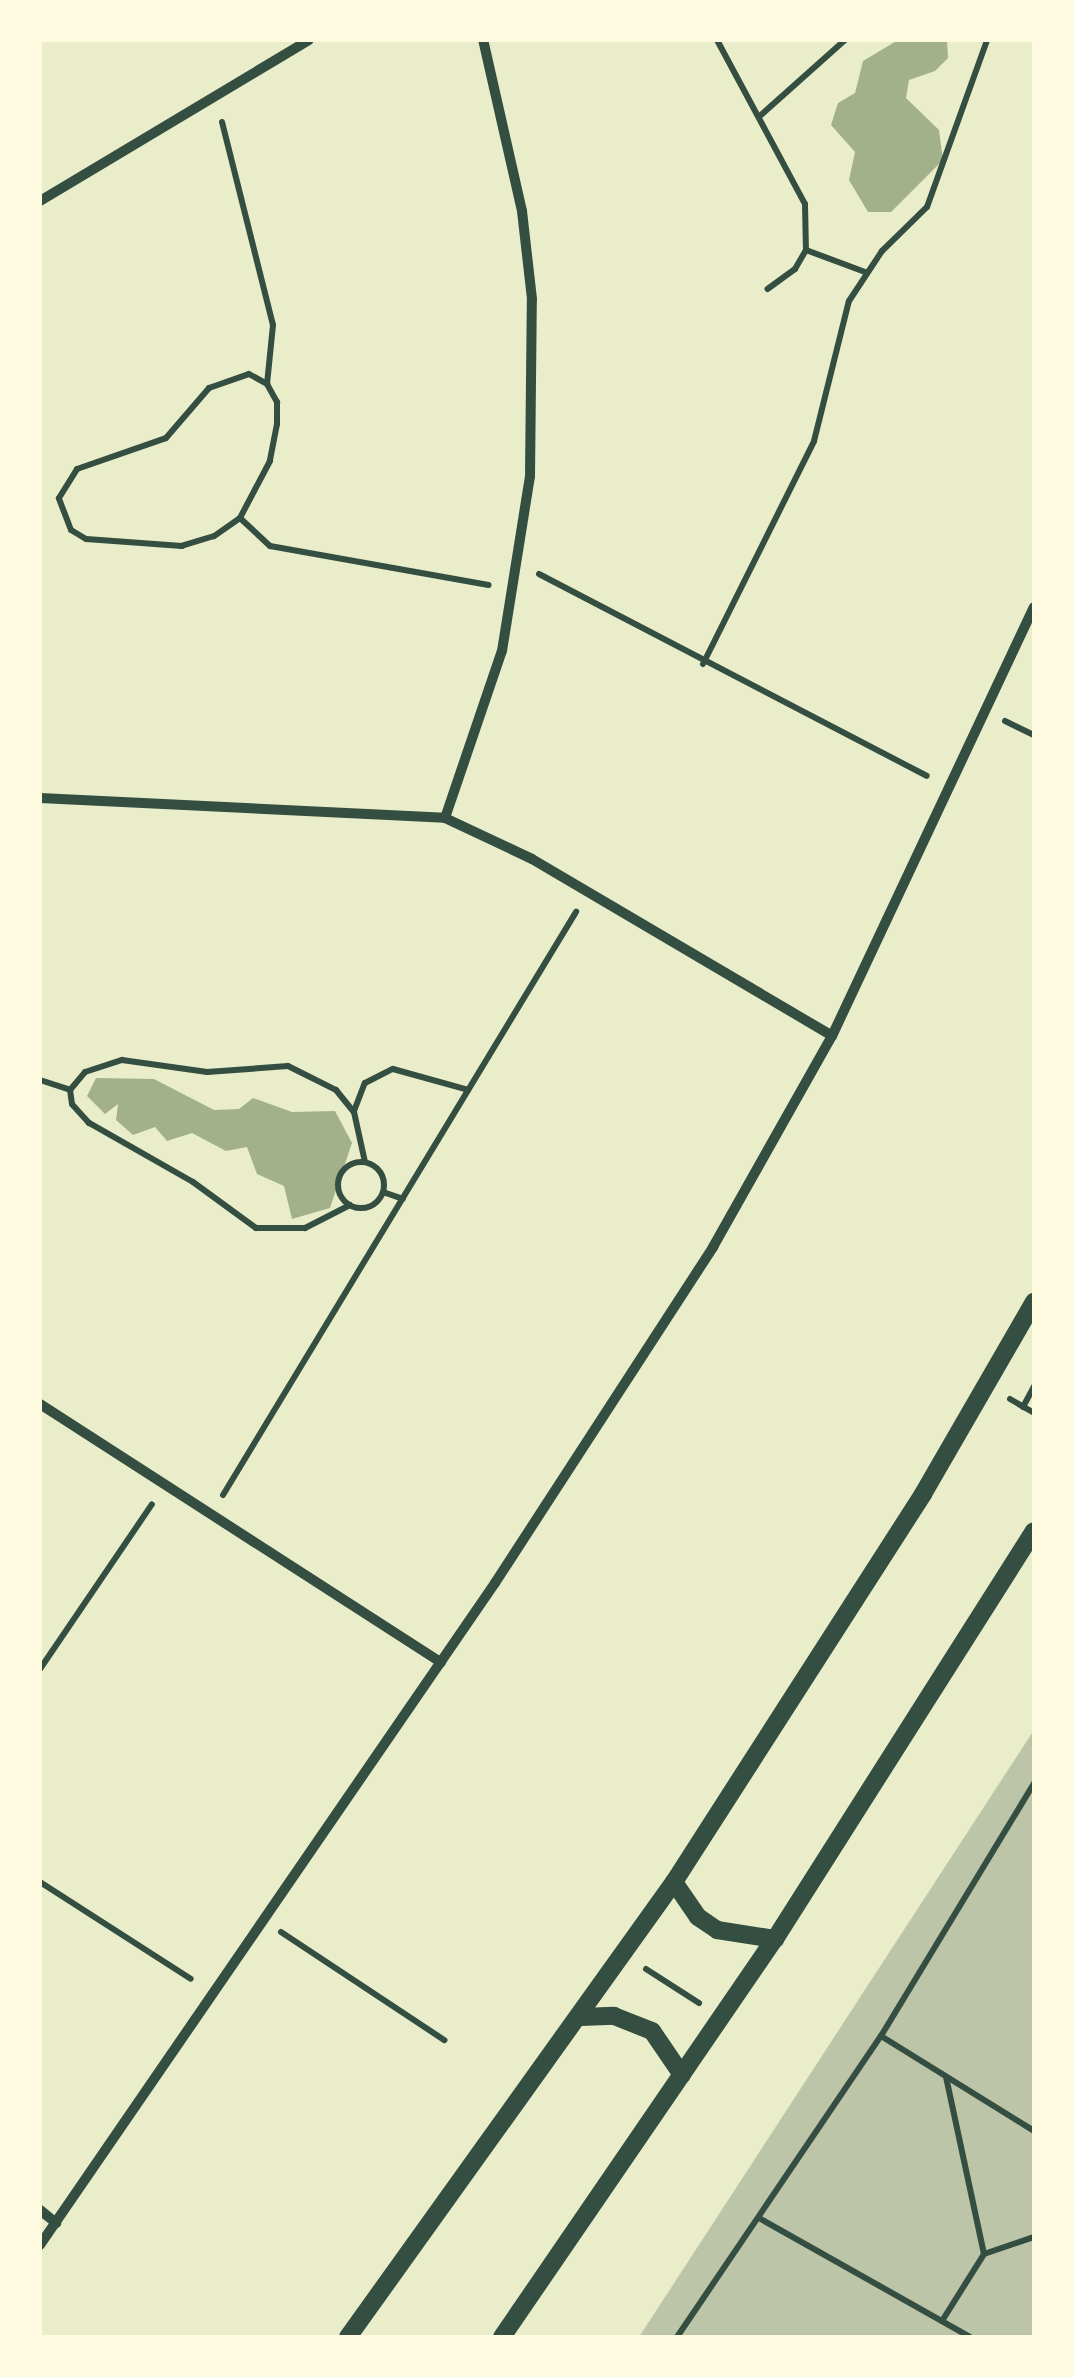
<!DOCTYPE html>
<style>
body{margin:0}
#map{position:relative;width:1074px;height:2377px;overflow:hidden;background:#e9edc9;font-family:"DM Sans",sans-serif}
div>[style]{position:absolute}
.water>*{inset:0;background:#a3b18a}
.building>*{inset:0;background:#bcc5a7}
.path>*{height:6px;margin:-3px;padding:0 3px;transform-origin:3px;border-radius:3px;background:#344e41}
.path>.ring{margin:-3px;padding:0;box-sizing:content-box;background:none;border:6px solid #344e41;border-radius:50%}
.minor>*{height:10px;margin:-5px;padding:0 5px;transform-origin:5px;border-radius:5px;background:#344e41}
.tertiary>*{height:18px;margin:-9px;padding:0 9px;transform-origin:9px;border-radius:9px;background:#344e41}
span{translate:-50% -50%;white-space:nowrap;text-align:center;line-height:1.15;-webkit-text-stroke:10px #fefae0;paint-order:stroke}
.frame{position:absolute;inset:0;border:42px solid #fefae0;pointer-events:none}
</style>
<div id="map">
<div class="water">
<i style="clip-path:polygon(898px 40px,947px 40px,948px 58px,935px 71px,909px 80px,906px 98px,939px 130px,943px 160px,891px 212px,868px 212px,849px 180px,855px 152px,831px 125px,838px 103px,855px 93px,863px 61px)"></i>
<i style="clip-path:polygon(96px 1078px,154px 1079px,214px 1110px,239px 1109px,253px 1098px,292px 1112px,335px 1111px,352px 1143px,330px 1208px,292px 1219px,284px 1186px,257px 1174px,247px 1147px,226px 1151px,192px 1133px,167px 1141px,155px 1127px,133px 1135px,116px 1120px,118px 1104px,105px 1114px,87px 1096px)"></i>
</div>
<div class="building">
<i style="clip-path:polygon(1034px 1730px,1034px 2337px,639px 2337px)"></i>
</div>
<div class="path">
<i style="left:717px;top:40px;width:186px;rotate:61.8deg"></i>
<i style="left:805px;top:204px;width:46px;rotate:88.8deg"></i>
<i style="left:806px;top:250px;width:22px;rotate:120deg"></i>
<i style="left:795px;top:269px;width:34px;rotate:144deg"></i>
<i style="left:761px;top:115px;width:113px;rotate:-41.8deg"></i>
<i style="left:222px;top:122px;width:209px;rotate:75.9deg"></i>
<i style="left:273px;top:325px;width:59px;rotate:95.8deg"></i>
<i style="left:806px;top:250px;width:63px;rotate:20.4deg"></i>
<i style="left:249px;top:374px;width:21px;rotate:29deg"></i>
<i style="left:267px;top:384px;width:21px;rotate:61deg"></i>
<i style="left:277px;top:402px;width:22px;rotate:90deg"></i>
<i style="left:277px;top:424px;width:38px;rotate:101deg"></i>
<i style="left:270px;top:461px;width:64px;rotate:117.8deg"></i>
<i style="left:240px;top:518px;width:32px;rotate:145deg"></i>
<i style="left:214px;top:536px;width:34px;rotate:163deg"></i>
<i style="left:182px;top:546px;width:96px;rotate:-175.8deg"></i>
<i style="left:86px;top:539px;width:17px;rotate:-149deg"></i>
<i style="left:71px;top:530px;width:34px;rotate:-111deg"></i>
<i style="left:59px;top:498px;width:34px;rotate:-58deg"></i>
<i style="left:77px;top:469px;width:94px;rotate:-19.2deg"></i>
<i style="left:166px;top:438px;width:66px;rotate:-49.3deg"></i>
<i style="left:209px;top:388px;width:42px;rotate:-19.3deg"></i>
<i style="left:240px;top:518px;width:41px;rotate:43deg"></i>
<i style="left:270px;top:546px;width:222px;rotate:10.1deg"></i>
<i style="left:539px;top:574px;width:437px;rotate:27.5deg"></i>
<i style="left:703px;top:664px;width:249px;rotate:-63.5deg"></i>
<i style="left:814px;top:441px;width:144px;rotate:-76deg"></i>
<i style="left:849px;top:301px;width:60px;rotate:-56.6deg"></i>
<i style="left:882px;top:251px;width:63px;rotate:-44.4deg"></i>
<i style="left:927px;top:207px;width:177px;rotate:-70.2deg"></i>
<i style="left:1005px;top:721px;width:32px;rotate:26deg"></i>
<i style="left:40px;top:1080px;width:32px;rotate:18deg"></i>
<i style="left:354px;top:1111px;width:30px;rotate:-69deg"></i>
<i style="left:365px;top:1083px;width:31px;rotate:-27deg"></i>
<i style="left:393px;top:1069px;width:78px;rotate:15.6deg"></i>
<i class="ring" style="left:338px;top:1162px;width:40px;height:40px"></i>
<i style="left:383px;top:1192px;width:21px;rotate:19deg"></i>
<i style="left:350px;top:1205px;width:51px;rotate:152.9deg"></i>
<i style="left:305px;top:1228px;width:49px;rotate:180deg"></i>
<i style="left:256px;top:1228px;width:78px;rotate:-143.9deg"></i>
<i style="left:193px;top:1182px;width:120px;rotate:-150.4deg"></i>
<i style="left:89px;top:1123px;width:25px;rotate:-132deg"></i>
<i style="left:72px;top:1104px;width:14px;rotate:-98deg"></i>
<i style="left:70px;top:1090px;width:23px;rotate:-50deg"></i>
<i style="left:85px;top:1072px;width:39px;rotate:-18deg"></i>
<i style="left:122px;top:1060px;width:86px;rotate:8deg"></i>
<i style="left:207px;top:1072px;width:81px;rotate:-4.2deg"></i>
<i style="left:288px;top:1066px;width:54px;rotate:26.6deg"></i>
<i style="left:336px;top:1090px;width:28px;rotate:51deg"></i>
<i style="left:354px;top:1112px;width:51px;rotate:77.6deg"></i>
<i style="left:1010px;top:1399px;width:28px;rotate:30deg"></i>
<i style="left:1023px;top:1407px;width:24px;rotate:-62deg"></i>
<i style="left:223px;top:1495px;width:682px;rotate:-58.81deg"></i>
<i style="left:40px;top:1669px;width:199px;rotate:-55.8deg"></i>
<i style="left:40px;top:1882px;width:179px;rotate:32.7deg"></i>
<i style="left:281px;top:1932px;width:196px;rotate:33.5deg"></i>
<i style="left:646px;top:1969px;width:63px;rotate:32.7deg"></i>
<i style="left:881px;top:2036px;width:180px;rotate:31.8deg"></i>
<i style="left:759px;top:2218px;width:242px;rotate:29.4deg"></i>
<i style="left:984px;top:2254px;width:53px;rotate:-18.8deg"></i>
<i style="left:942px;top:2321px;width:79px;rotate:-57.9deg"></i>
<i style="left:984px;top:2254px;width:181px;rotate:-102.1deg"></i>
<i style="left:677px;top:2337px;width:364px;rotate:-55.9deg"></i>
<i style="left:881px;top:2036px;width:296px;rotate:-58.8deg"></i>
</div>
<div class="minor">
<i style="left:40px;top:201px;width:313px;rotate:-30.9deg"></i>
<i style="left:40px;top:798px;width:405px;rotate:2.8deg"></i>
<i style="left:445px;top:818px;width:96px;rotate:25.2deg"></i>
<i style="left:532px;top:859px;width:348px;rotate:30.5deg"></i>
<i style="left:445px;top:818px;width:176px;rotate:-71.2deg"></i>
<i style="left:502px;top:651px;width:177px;rotate:-80.9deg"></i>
<i style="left:530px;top:476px;width:177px;rotate:-89.4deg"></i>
<i style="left:532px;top:299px;width:89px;rotate:-96.5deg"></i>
<i style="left:522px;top:211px;width:175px;rotate:-102.8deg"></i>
<i style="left:40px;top:1404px;width:477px;rotate:32.8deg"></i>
<i style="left:40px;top:2210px;width:21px;rotate:39deg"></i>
<i style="left:40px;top:2245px;width:803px;rotate:-55.5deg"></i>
<i style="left:495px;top:1583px;width:401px;rotate:-57deg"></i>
<i style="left:713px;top:1247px;width:242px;rotate:-60.6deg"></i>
<i style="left:832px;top:1036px;width:474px;rotate:-64.8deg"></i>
</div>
<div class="tertiary">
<i style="left:674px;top:1882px;width:42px;rotate:55.6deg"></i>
<i style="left:698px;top:1917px;width:23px;rotate:34deg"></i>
<i style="left:717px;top:1930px;width:59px;rotate:8.8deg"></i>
<i style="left:581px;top:2017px;width:33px;rotate:-2deg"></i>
<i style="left:614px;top:2016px;width:41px;rotate:21.5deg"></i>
<i style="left:652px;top:2031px;width:53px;rotate:55.7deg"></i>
<i style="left:348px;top:2337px;width:560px;rotate:-54.38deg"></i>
<i style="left:674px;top:1882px;width:461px;rotate:-57.3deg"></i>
<i style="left:923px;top:1494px;width:222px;rotate:-60deg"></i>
<i style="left:502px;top:2337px;width:483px;rotate:-55.6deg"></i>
<i style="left:775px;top:1939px;width:483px;rotate:-57.6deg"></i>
</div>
<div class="frame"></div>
</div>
